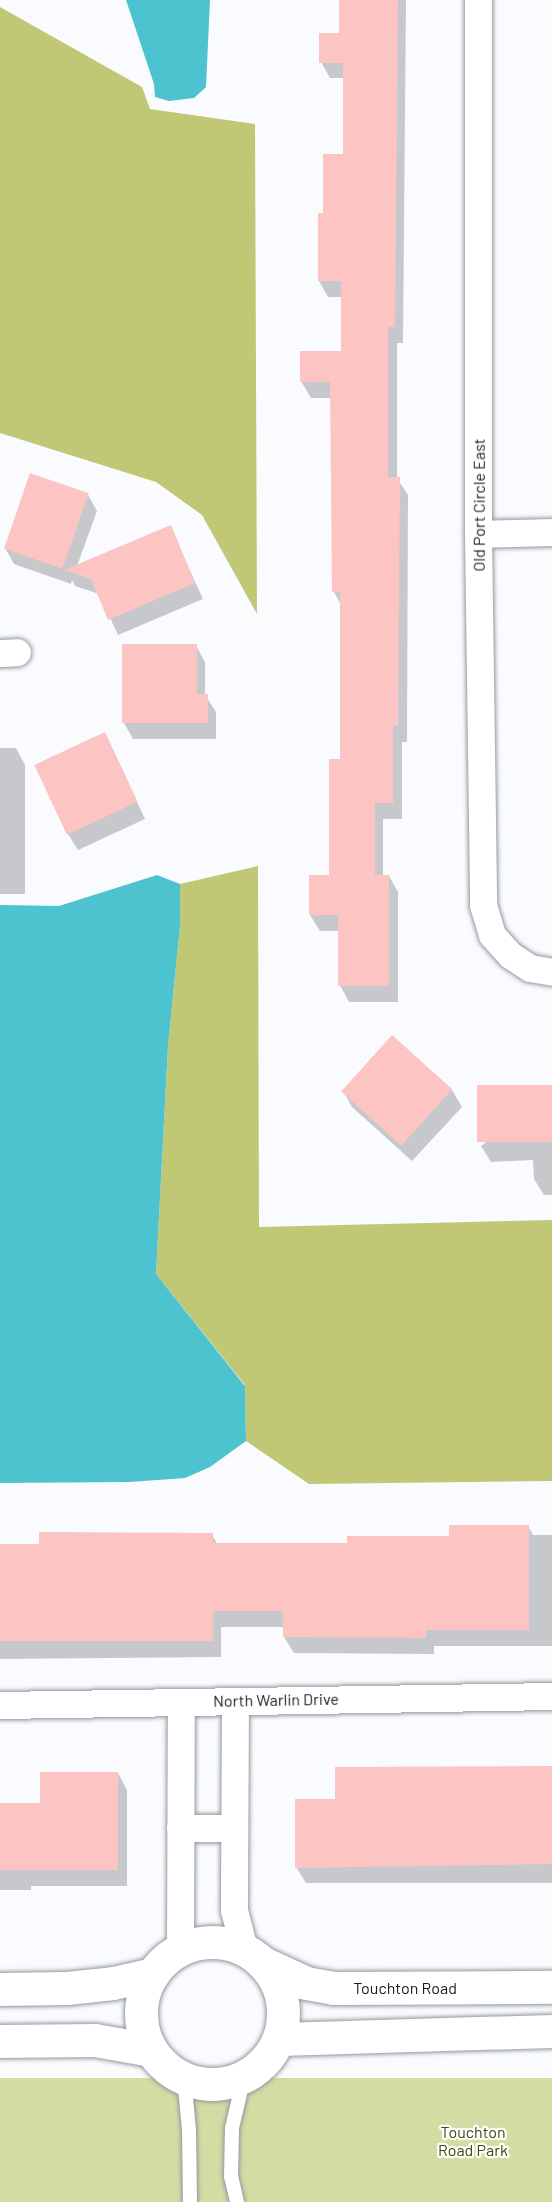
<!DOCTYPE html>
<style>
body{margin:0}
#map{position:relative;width:552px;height:2202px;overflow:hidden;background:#f9fbfe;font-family:Barlow,sans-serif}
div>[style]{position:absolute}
.green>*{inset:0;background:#d5dca3;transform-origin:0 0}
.forest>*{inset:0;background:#c0c876}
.water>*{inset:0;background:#4cc3cf}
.shadow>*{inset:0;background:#0003}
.building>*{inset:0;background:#fcc4c3;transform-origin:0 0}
.roads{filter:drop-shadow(0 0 2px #9499a1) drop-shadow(0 0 2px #9499a1)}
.lane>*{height:14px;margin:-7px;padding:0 7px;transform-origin:7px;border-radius:7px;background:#fff}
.street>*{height:27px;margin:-13.5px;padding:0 13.5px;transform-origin:13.5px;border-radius:13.5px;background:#fff}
.secondary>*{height:33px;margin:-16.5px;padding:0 16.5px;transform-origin:16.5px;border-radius:16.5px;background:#fff}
.secondary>.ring{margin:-16.5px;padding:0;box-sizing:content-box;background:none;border:33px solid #fff;border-radius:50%}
span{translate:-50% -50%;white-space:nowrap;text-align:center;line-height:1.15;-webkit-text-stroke:4.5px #fff;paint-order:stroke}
.street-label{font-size:16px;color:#191b1e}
.park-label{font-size:16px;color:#444808}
</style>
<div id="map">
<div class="green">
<i style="left:552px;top:2078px;width:124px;height:552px;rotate:90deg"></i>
</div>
<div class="forest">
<i style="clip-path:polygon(0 7px,142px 87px,150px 109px,255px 124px,257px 614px,202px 515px,156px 482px,0 433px)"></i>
<i style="clip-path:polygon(258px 866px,259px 1227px,552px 1220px,552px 1481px,309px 1484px,246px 1441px,245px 1385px,156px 1274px,168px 1046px,180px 926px,180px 884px)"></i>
</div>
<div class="water">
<i style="clip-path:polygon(126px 0,210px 0,206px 87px,194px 98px,169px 101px,155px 97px,154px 84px)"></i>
<i style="clip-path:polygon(157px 875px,180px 884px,180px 926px,168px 1046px,156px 1274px,245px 1386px,246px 1441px,210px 1467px,185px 1478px,129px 1482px,0 1483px,0 905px,59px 906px)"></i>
</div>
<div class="shadow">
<i style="clip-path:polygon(340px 0,406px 0,403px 343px,397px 343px,397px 478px,408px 495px,407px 742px,402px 742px,402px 819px,383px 819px,383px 876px,389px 876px,398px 892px,398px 1002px,349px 1002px,340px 985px,340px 931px,320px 931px,310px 915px,330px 876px,341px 761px,341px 605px,334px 592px,332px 398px,311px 398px,301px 381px,343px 352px,343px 297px,328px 297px,319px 281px,324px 215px,345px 155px,345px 78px,330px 78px,321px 62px,340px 34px)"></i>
<i style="clip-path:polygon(88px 495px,97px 511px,77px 566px,170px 527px,203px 599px,118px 635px,99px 594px,75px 586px,72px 580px,71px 584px,14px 564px,5px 548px)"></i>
<i style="clip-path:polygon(196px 646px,205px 662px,205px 695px,216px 712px,216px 739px,133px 739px,124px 723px)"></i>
<i style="clip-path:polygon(0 748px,16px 748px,25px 765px,25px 894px,0 894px)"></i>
<i style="clip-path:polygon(113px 750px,145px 819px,78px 850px,68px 834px)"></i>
<i style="clip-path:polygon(392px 1037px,452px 1090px,462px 1107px,412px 1161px,352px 1107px,343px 1091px)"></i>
<i style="clip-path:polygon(552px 1087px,552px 1195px,544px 1195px,534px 1179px,533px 1160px,491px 1162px,481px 1146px)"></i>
<i style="clip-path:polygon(528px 1526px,533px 1535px,552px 1535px,552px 1646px,434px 1646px,434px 1654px,294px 1653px,284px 1637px,284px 1627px,221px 1627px,221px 1657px,0 1659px,0 1546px,40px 1546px,212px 1535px,218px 1545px,349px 1545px,451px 1537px)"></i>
<i style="clip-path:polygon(552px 1767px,552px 1883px,306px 1883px,296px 1867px,336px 1801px)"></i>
<i style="clip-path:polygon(118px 1773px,127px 1790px,127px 1886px,31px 1886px,31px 1890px,0 1890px,0 1805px,42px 1804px)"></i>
</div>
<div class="building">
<i style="clip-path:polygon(339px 0,398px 0,395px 327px,388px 327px,388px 477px,400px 477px,398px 726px,393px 726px,393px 803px,375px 803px,375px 875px,389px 875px,389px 986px,338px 986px,338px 915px,309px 915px,309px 875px,329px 875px,329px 759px,340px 759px,340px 592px,332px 592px,330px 382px,300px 382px,300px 351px,341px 351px,341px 281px,318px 281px,318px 213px,323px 213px,323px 154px,343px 154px,343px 63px,319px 63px,319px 33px,339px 33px)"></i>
<i style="left:30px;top:473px;width:62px;height:80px;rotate:19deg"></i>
<i style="clip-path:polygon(171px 525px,195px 583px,108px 620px,91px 579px,64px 570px)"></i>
<i style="clip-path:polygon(122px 644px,197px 644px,197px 694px,208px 694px,208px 723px,122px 723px)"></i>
<i style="left:105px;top:732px;width:77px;height:78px;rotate:65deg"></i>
<i style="left:392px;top:1035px;width:81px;height:76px;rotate:42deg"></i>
<i style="left:552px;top:1085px;width:57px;height:75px;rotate:90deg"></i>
<i style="clip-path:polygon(449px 1525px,529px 1525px,529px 1630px,426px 1630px,426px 1638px,283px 1637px,283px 1611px,213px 1611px,213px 1641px,0 1641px,0 1544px,39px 1544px,39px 1532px,213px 1533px,213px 1543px,347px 1543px,347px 1536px,449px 1536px)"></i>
<i style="clip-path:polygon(552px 1766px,552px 1864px,295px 1868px,295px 1799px,335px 1799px,335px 1767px)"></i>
<i style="clip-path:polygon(40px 1772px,118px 1772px,118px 1870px,0 1870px,0 1803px,40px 1803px)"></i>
</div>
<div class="roads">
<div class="lane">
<i style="left:184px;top:2077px;width:53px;rotate:84.6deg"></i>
<i style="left:189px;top:2130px;width:72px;rotate:89.2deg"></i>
<i style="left:237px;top:2202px;width:26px;rotate:-103deg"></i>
<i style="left:231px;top:2177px;width:49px;rotate:-88.8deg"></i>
<i style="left:232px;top:2128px;width:52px;rotate:-76.8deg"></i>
</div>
<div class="street">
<i style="left:478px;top:0;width:534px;rotate:90deg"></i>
<i style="left:478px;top:534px;width:371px;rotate:89.2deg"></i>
<i style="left:483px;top:905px;width:31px;rotate:73deg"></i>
<i style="left:492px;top:935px;width:27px;rotate:48deg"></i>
<i style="left:510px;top:955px;width:24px;rotate:33deg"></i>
<i style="left:530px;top:968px;width:22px;rotate:10deg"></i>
<i style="left:478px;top:534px;width:74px;rotate:-1.5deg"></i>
<i style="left:0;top:653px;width:17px;rotate:-3deg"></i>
<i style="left:235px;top:1701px;width:209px;rotate:90.3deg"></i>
<i style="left:234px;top:1910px;width:40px;rotate:75.6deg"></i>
<i style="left:0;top:1705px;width:552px;rotate:-0.93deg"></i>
<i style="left:180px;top:1828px;width:54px"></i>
<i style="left:180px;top:1950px;width:248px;rotate:-89.8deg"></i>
</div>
<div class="secondary">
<i class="ring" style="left:141px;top:1942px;width:109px;height:109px"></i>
<i style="left:263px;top:1963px;width:47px;rotate:24.9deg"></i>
<i style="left:306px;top:1983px;width:27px;rotate:10deg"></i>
<i style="left:333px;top:1988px;width:219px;rotate:-0.3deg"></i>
<i style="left:0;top:1989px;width:67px;rotate:-0.9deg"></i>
<i style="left:67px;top:1988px;width:46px;rotate:-6.2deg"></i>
<i style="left:113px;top:1983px;width:41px;rotate:-12.7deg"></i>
<i style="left:279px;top:2039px;width:273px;rotate:-1.7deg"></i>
<i style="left:0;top:2041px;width:95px;rotate:-0.6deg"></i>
<i style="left:95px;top:2040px;width:57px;rotate:10.1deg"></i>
</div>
</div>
<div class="street-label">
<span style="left:479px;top:505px;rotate:-90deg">Old Port Circle East</span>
<span style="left:276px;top:1700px;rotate:-1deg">North Warlin Drive</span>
<span style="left:405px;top:1988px">Touchton Road</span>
</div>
<div class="park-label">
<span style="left:473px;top:2141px">Touchton<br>Road Park</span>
</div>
</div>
